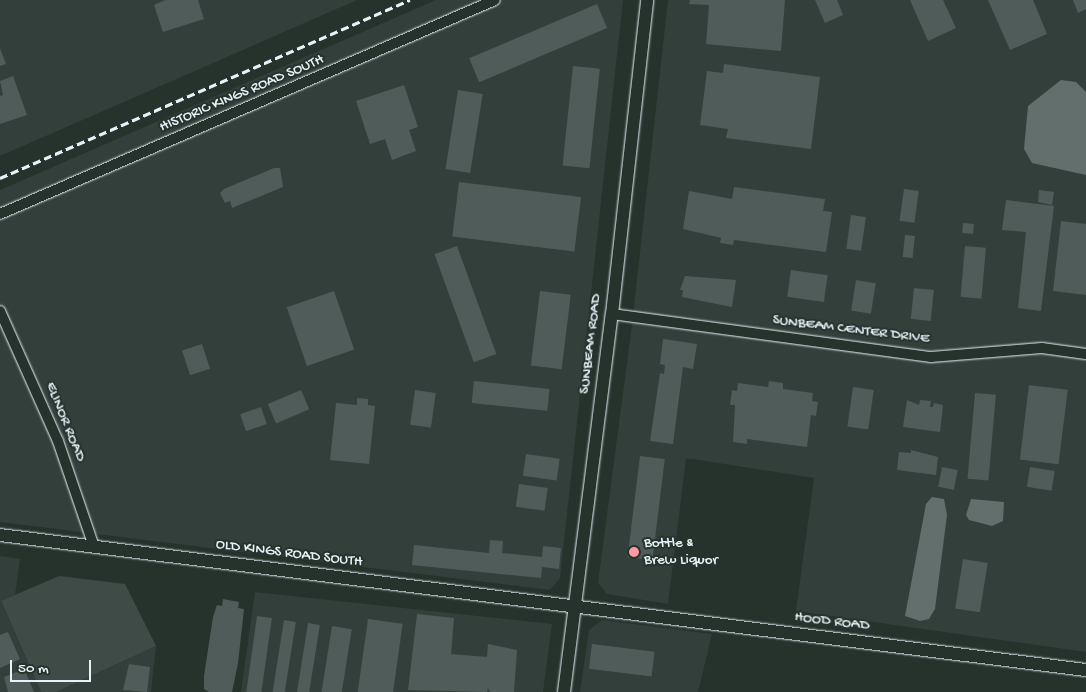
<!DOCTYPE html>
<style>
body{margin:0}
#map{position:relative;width:1086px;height:692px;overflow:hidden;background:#26332d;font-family:"Gochi Hand",sans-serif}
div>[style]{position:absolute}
.built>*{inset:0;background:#333f3a}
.green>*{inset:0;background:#3e4b47}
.water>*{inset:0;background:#636f6d}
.building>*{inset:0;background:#505c59;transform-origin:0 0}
.roads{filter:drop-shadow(0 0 1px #e8f1f8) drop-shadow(0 0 1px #e8f1f8)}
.minor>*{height:10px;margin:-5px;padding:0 5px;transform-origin:5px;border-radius:5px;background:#26332d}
.tertiary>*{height:12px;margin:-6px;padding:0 6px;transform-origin:6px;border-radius:6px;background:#26332d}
.rail>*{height:3px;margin-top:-1.5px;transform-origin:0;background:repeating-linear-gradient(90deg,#e8f1f8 0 8px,transparent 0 12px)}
.dots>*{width:14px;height:14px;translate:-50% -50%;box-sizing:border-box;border:2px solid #26332d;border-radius:50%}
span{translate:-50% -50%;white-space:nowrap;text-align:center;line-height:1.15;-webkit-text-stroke:4px #26332d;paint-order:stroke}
.street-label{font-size:15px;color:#e8f1f8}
.poi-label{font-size:15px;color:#e8f1f8}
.left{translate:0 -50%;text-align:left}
.scale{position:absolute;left:10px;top:660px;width:81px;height:22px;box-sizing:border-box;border:2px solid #e8f1f8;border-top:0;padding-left:6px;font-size:15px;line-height:18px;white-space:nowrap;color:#e8f1f8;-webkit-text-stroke:4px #26332d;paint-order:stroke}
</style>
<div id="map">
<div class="built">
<i style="clip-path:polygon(0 0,357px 0,0 156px)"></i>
<i style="clip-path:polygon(436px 0,623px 0,560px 578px,550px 590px,0 522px,0 190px)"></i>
<i style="clip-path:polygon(668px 0,1086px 0,1086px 652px,796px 611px,814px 478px,693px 459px,686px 459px,668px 604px,607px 594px,598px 583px,632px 325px)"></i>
<i style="clip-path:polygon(0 556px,20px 559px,15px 595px,1px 602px,41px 692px,0 692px)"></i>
<i style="clip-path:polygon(255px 592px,552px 624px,543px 692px,241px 692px)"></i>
<i style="clip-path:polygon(602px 620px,712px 634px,698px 692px,580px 692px,589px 630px)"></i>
<i style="clip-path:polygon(156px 646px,151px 692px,56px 692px)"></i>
</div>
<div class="green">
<i style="clip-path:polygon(59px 576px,125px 584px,156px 646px,56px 692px,41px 692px,1px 601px)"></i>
</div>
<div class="water">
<i style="clip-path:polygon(1061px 80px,1076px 82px,1086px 92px,1086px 175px,1032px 163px,1024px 149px,1028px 106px)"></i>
<i style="clip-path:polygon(932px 497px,944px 499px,947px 515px,935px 609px,929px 619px,920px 621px,905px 616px,926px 504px)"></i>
<i style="clip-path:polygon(971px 499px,1004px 502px,1003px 521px,992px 526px,969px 520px,966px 515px)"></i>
</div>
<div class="building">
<i style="clip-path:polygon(165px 0,198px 0,204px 19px,163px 32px,154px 5px)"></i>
<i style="clip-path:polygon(690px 0,785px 0,781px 51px,706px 44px,709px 5px,689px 4px)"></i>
<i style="clip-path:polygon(815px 0,837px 0,843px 15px,825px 23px)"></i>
<i style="clip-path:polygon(910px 0,943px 0,956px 28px,928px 41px)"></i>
<i style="clip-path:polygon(988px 0,1033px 0,1047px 34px,1010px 50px)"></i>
<i style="clip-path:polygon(1073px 0,1086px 0,1086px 9px,1078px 13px)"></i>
<i style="left:597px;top:4px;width:26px;height:139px;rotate:67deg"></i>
<i style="clip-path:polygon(0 48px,6px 64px,0 66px)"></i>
<i style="clip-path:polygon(724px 64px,820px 77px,811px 149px,726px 138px,728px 129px,700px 125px,707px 71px,723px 73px)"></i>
<i style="left:573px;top:66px;width:27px;height:100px;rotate:6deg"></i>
<i style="clip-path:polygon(13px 76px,27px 115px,0 124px,0 96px,3px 95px,0 81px)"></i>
<i style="clip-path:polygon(404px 85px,418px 127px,409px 130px,416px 151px,392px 160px,385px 139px,370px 144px,356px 101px)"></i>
<i style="left:458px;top:90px;width:25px;height:80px;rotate:9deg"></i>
<i style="clip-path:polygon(274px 168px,280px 168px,283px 187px,232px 208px,230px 201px,225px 203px,220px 193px,224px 189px)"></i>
<i style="left:459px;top:182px;width:123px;height:55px;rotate:7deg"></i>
<i style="clip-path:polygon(734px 187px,825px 199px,823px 211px,832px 212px,826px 252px,734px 240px,733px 245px,720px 243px,721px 238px,683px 229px,689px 191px,732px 199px)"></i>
<i style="left:904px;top:189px;width:15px;height:32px;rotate:8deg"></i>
<i style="clip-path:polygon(1039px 190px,1054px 192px,1052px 205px,1038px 202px)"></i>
<i style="clip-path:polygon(1006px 200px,1054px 206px,1041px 311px,1018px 308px,1026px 232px,1002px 230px)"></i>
<i style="left:851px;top:215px;width:15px;height:34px;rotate:8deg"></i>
<i style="clip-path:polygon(1061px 221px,1086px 224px,1086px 295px,1053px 291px)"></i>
<i style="left:963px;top:223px;width:11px;height:10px;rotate:5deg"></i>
<i style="left:905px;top:235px;width:10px;height:22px;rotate:6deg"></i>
<i style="left:457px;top:246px;width:115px;height:24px;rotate:70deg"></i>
<i style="left:965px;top:246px;width:21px;height:51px;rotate:5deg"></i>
<i style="left:791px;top:270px;width:37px;height:27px;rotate:8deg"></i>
<i style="clip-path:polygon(685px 276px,736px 280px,732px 307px,682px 297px,683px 290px,680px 290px)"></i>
<i style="left:856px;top:280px;width:20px;height:31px;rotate:9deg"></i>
<i style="left:914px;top:288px;width:20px;height:31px;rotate:6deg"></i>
<i style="left:334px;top:291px;width:62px;height:50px;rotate:71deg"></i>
<i style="left:540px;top:291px;width:31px;height:75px;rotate:7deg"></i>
<i style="clip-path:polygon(663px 339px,697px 344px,693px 369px,683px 367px,673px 444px,650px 441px,660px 373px,664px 374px,665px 365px,660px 364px)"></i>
<i style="left:202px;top:344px;width:26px;height:21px;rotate:72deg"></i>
<i style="left:474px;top:381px;width:76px;height:22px;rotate:6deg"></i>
<i style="clip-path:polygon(769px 381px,783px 383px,783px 389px,813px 393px,812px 401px,818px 402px,816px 416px,811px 415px,807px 447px,747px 439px,747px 444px,733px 442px,735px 405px,730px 405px,732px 390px,737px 391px,738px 383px,768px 387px)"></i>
<i style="left:1029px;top:385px;width:39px;height:75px;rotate:7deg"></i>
<i style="left:853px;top:387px;width:21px;height:40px;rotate:8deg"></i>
<i style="left:301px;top:390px;width:21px;height:36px;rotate:67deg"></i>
<i style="left:415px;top:390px;width:21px;height:35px;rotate:8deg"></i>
<i style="left:975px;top:393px;width:21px;height:86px;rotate:5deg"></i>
<i style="clip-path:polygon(357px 398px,368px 399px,368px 405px,375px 406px,369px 464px,330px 460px,336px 403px,357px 405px)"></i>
<i style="clip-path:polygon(907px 400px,919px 405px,920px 400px,931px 401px,930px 407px,933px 407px,934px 403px,943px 405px,940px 432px,903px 427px)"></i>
<i style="left:261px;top:407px;width:18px;height:22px;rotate:71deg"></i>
<i style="clip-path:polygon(911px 450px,938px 457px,936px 475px,897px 470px,899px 452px,911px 453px)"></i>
<i style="left:526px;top:454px;width:34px;height:22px;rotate:8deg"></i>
<i style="left:640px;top:456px;width:25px;height:102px;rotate:7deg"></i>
<i style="left:942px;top:467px;width:16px;height:20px;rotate:11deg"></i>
<i style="left:1030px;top:467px;width:25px;height:20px;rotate:9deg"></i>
<i style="left:519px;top:484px;width:29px;height:23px;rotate:8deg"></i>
<i style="clip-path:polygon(490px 540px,503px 541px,502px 553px,542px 557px,543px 546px,561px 548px,559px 569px,542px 567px,541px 578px,412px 565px,414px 545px,489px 553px)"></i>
<i style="left:963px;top:559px;width:25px;height:50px;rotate:9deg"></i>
<i style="clip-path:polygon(223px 599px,239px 602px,238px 608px,244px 609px,238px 663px,232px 692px,209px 692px,204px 689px,204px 676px,213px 617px,217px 605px,222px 606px)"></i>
<i style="clip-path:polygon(417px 614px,454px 618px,451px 654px,487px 657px,488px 644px,517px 650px,514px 692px,490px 692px,488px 688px,487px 692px,408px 690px)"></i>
<i style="left:257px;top:616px;width:15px;height:77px;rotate:8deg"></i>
<i style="left:368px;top:619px;width:35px;height:74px;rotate:8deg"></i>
<i style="left:284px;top:620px;width:12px;height:73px;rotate:9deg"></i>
<i style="left:308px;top:623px;width:12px;height:70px;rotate:9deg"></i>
<i style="left:332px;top:626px;width:20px;height:67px;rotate:9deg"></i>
<i style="clip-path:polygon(8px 632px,20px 659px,0 668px,0 635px)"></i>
<i style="left:592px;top:644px;width:63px;height:25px;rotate:7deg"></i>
<i style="clip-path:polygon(129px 664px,150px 667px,147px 692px,123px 690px)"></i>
<i style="clip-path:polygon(24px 669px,34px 692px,8px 692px,4px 677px)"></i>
</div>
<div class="roads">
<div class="minor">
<i style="left:0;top:214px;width:539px;rotate:-23.38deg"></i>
<i style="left:0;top:311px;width:142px;rotate:66deg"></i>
<i style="left:58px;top:441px;width:112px;rotate:71.2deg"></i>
<i style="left:612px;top:314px;width:322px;rotate:7.7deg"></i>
<i style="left:931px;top:357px;width:111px;rotate:-4.6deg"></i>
<i style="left:1042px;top:348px;width:44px;rotate:7.8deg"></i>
</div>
<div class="tertiary">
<i style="left:0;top:535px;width:1094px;rotate:7.09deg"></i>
<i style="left:564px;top:692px;width:381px;rotate:-82.8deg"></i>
<i style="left:612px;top:314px;width:316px;rotate:-83.6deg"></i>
</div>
</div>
<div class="rail">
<i style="left:0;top:178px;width:447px;rotate:-23.5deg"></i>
</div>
<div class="dots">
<i style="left:634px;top:552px;background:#ff9aa2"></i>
</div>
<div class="street-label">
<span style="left:242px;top:94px;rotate:-23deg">HISTORIC KINGS ROAD SOUTH</span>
<span style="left:851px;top:330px;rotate:7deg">SUNBEAM CENTER DRIVE</span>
<span style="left:591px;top:344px;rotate:-83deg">SUNBEAM ROAD</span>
<span style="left:65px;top:422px;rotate:68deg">ELINOR ROAD</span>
<span style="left:289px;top:554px;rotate:7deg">OLD KINGS ROAD SOUTH</span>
<span style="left:832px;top:622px;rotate:7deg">HOOD ROAD</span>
</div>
<div class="poi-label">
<span class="left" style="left:644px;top:552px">Bottle &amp;<br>Brew Liquor</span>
</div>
<div class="scale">50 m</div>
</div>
